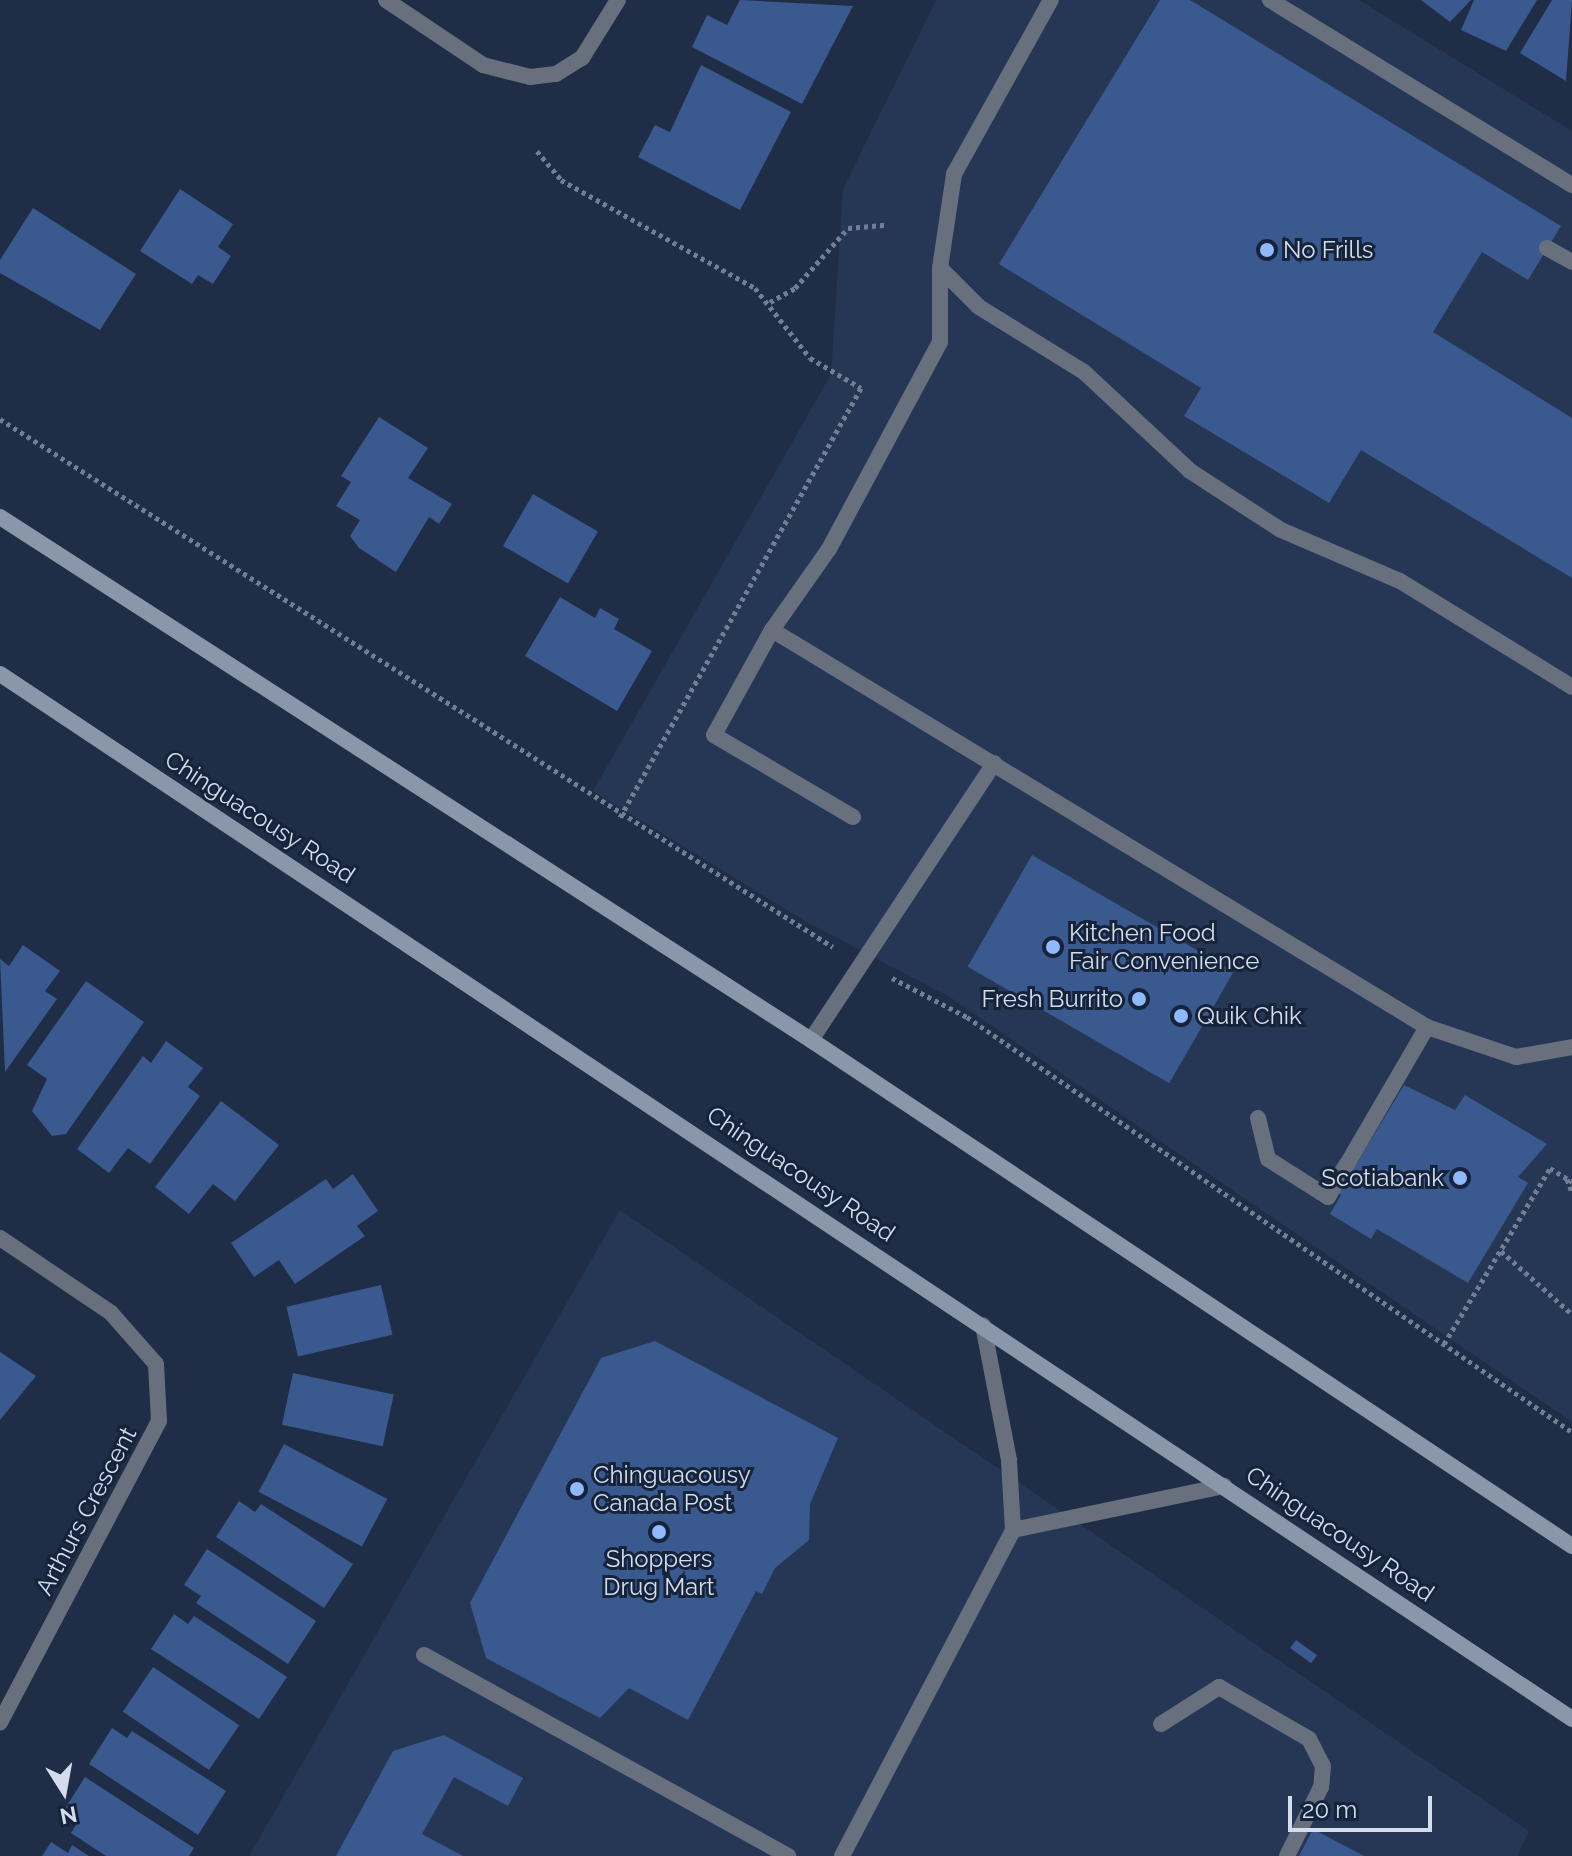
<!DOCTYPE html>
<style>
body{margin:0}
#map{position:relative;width:1572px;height:1856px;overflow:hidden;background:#1f2d46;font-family:Raleway,sans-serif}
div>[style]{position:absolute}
.built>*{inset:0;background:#253755}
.building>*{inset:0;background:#3a598f;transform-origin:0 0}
.path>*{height:5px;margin-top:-2.5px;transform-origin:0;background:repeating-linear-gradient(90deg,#727e93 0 4px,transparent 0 8px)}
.service>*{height:16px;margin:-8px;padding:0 8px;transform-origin:8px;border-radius:8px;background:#68707d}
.minor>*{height:16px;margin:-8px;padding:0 8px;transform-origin:8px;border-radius:8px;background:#68707d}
.secondary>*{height:16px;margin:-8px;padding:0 8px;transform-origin:8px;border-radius:8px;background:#8a96aa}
.dots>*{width:22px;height:22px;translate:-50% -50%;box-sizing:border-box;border:4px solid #15233b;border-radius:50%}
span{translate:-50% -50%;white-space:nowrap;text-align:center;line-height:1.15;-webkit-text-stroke:6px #15233b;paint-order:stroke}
.poi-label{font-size:24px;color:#d4dded}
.left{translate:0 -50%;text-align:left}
.right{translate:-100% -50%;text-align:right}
.street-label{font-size:24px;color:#d4dded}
.north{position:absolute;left:24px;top:1752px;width:80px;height:80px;-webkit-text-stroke:6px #15233b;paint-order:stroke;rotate:169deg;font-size:22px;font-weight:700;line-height:32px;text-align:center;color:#d4dded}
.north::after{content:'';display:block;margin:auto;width:28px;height:36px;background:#d4dded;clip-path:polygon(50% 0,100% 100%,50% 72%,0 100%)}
.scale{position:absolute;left:1288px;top:1796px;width:144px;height:36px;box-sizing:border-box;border:4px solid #d4dded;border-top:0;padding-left:10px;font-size:24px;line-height:28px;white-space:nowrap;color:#d4dded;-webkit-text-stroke:6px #15233b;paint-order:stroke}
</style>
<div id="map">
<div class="built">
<i style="clip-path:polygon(936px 0,1359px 0,1572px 131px,1572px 1422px,951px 998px,803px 920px,593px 791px,831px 374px,843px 189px)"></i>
<i style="clip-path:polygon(620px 1210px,1529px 1831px,1517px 1856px,249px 1856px)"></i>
</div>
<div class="building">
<i style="clip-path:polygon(740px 0,853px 6px,802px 104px,692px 47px,707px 15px,727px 25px)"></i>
<i style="clip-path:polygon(1160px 0,1190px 0,1561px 226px,1528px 280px,1482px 252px,1433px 332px,1572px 418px,1572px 578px,1361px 450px,1329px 503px,1184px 416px,1201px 388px,999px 264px)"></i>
<i style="clip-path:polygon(1421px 0,1471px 0,1450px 22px)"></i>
<i style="clip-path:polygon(1474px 0,1537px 0,1506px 51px,1461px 30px)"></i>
<i style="clip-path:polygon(1552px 0,1572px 0,1566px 81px,1520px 53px)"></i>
<i style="clip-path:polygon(701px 65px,791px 112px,740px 210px,638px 157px,655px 125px,670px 132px)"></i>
<i style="clip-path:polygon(180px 189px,233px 224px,218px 247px,231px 256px,213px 284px,198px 275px,192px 284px,140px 251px)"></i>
<i style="clip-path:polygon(33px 208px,136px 274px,100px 330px,0 273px,0 260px)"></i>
<i style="clip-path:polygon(379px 417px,428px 448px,408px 478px,452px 504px,439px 524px,429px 517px,396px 572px,359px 548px,350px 536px,360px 520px,336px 506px,351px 482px,341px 476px)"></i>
<i style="left:533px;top:494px;width:75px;height:60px;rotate:30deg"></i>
<i style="clip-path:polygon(560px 597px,595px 618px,600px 608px,619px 619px,614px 629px,652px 651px,617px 711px,525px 656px)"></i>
<i style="left:1032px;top:855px;width:233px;height:129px;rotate:30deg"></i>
<i style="clip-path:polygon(23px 945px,60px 971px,45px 991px,57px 999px,5px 1072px,0 959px,9px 966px)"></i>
<i style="clip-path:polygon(86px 981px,144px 1022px,66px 1134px,52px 1136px,32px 1111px,47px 1079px,27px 1065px)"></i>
<i style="clip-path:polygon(166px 1041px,203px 1068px,188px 1087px,200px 1096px,150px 1164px,128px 1148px,109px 1173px,77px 1149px,143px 1056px,151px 1063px)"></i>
<i style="clip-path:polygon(1404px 1085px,1455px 1110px,1465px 1095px,1547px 1144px,1518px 1177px,1528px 1183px,1468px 1283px,1377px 1229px,1371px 1239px,1330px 1214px,1341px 1195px,1324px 1185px,1340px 1159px,1354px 1168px)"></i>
<i style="clip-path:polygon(221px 1101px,279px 1145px,235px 1201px,213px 1184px,189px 1214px,155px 1187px)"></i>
<i style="clip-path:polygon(353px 1174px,378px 1211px,357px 1226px,365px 1236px,295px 1284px,279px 1260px,254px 1277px,231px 1243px,326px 1179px,333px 1189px)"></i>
<i style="left:381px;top:1285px;width:51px;height:97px;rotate:77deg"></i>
<i style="clip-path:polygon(655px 1341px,838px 1438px,810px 1504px,809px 1540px,775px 1568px,762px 1594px,756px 1591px,688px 1720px,629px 1688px,600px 1718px,486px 1658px,470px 1603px,601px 1358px)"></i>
<i style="clip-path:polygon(0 1352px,36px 1376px,0 1420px)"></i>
<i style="left:293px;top:1373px;width:103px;height:53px;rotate:12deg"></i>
<i style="left:284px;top:1444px;width:117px;height:54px;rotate:28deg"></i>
<i style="clip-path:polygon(239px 1501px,255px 1512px,261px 1504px,353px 1564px,324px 1608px,216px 1537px)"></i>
<i style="clip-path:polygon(207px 1549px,316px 1621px,288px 1664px,196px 1603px,201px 1596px,184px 1585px)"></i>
<i style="clip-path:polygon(174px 1614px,188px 1624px,194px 1616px,287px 1677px,259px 1719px,151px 1649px)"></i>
<i style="left:1296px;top:1640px;width:26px;height:10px;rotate:36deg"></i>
<i style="left:153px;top:1667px;width:104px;height:54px;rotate:34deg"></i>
<i style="clip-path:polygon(112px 1728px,127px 1738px,132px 1731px,226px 1791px,198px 1835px,89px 1764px)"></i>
<i style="clip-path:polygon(444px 1735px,523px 1778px,508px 1806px,454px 1777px,422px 1834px,463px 1856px,336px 1856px,393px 1751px)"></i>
<i style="clip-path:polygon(85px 1777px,194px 1848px,189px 1856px,106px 1856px,71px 1833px,76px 1825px,61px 1815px)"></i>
<i style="clip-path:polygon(1313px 1829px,1364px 1856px,1299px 1856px)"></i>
<i style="clip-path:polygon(51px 1842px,68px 1853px,72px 1845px,89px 1856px,42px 1856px)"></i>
</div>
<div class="path">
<i style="left:537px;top:151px;width:38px;rotate:50deg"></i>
<i style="left:561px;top:180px;width:222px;rotate:29.1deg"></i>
<i style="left:755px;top:288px;width:89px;rotate:51.8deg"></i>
<i style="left:810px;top:358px;width:59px;rotate:30.5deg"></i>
<i style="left:861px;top:388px;width:493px;rotate:119.3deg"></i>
<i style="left:770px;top:302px;width:29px;rotate:-29deg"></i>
<i style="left:795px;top:288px;width:80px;rotate:-48.5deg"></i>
<i style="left:848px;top:228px;width:38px;rotate:-5deg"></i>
<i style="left:0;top:419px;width:986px;rotate:32.37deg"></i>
<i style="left:892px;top:978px;width:85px;rotate:27.5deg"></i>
<i style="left:967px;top:1017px;width:734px;rotate:34.45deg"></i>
<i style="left:1567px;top:1179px;width:14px;rotate:69deg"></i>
<i style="left:1501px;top:1251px;width:95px;rotate:41.6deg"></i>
<i style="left:1444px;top:1344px;width:205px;rotate:-58.9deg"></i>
<i style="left:1550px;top:1168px;width:26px;rotate:32deg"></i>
</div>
<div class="service">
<i style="left:1270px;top:0;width:354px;rotate:31.5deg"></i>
<i style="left:1547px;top:248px;width:29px;rotate:29deg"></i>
<i style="left:940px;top:268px;width:55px;rotate:45deg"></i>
<i style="left:979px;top:307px;width:123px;rotate:31.8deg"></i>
<i style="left:1084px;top:372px;width:145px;rotate:43deg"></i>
<i style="left:1190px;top:471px;width:108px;rotate:33deg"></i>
<i style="left:1281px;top:530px;width:129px;rotate:23.2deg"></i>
<i style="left:1400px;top:581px;width:202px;rotate:31.6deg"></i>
<i style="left:772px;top:630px;width:766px;rotate:31.22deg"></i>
<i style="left:1427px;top:1027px;width:94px;rotate:18.6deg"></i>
<i style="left:1516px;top:1057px;width:57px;rotate:-10.1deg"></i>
<i style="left:853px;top:817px;width:161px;rotate:-149.5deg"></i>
<i style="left:714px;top:735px;width:120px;rotate:-61.1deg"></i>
<i style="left:772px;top:630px;width:99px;rotate:-54.9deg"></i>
<i style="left:829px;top:549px;width:235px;rotate:-61.8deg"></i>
<i style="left:940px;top:342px;width:74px;rotate:-90deg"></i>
<i style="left:940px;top:268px;width:95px;rotate:-81.5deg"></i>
<i style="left:954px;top:174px;width:199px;rotate:-60.9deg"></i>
<i style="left:811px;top:1040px;width:332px;rotate:-56.5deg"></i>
<i style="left:1258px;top:1118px;width:42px;rotate:76.3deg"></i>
<i style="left:1268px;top:1159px;width:71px;rotate:32.3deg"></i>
<i style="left:1328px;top:1197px;width:197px;rotate:-59.8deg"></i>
<i style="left:1013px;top:1530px;width:216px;rotate:-11.8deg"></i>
<i style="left:424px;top:1655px;width:416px;rotate:28.9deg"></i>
<i style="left:1161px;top:1724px;width:69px;rotate:-32.5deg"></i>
<i style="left:1219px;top:1687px;width:104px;rotate:30deg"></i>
<i style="left:1309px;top:1739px;width:30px;rotate:63deg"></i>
<i style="left:1323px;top:1766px;width:21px;rotate:95deg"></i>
<i style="left:1321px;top:1787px;width:77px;rotate:116.2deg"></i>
<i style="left:842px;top:1856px;width:368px;rotate:-62.3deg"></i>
<i style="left:1013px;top:1530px;width:70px;rotate:-93.3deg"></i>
<i style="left:1009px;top:1460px;width:137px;rotate:-100.9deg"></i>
</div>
<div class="minor">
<i style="left:386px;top:0;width:117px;rotate:33.8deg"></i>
<i style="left:483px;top:65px;width:49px;rotate:14.3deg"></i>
<i style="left:530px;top:77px;width:26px;rotate:-7deg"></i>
<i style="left:556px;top:74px;width:31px;rotate:-32deg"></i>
<i style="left:582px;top:58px;width:68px;rotate:-58.2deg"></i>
<i style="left:0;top:1238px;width:134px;rotate:34deg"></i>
<i style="left:111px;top:1313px;width:68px;rotate:48.6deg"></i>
<i style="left:156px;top:1364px;width:57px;rotate:87deg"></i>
<i style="left:159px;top:1421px;width:341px;rotate:117.8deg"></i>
</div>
<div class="secondary">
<i style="left:0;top:517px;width:965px;rotate:32.82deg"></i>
<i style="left:811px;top:1040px;width:914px;rotate:33.62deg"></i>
<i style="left:0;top:674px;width:1888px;rotate:33.61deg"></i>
</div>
<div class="dots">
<i style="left:1267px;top:250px;background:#90b8fd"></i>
<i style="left:1053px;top:947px;background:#90b8fd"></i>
<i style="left:1139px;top:999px;background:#90b8fd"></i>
<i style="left:1181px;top:1016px;background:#90b8fd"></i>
<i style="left:1460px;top:1178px;background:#90b8fd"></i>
<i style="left:577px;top:1489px;background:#90b8fd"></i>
<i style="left:659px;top:1532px;background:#90b8fd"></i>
</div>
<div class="poi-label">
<span class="left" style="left:1283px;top:250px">No Frills</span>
<span class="left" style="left:1069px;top:947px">Kitchen Food<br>Fair Convenience</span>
<span class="right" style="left:1123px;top:999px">Fresh Burrito</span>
<span class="left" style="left:1197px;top:1016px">Quik Chik</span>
<span class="right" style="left:1444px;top:1178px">Scotiabank</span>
<span class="left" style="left:593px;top:1489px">Chinguacousy<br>Canada Post</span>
<span style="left:659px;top:1573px">Shoppers<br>Drug Mart</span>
</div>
<div class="street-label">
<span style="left:260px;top:817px;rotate:33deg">Chinguacousy Road</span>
<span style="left:801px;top:1174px;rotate:34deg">Chinguacousy Road</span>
<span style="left:86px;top:1511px;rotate:-62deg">Arthurs Crescent</span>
<span style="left:1340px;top:1534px;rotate:34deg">Chinguacousy Road</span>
</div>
<div class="north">N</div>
<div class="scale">20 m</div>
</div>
